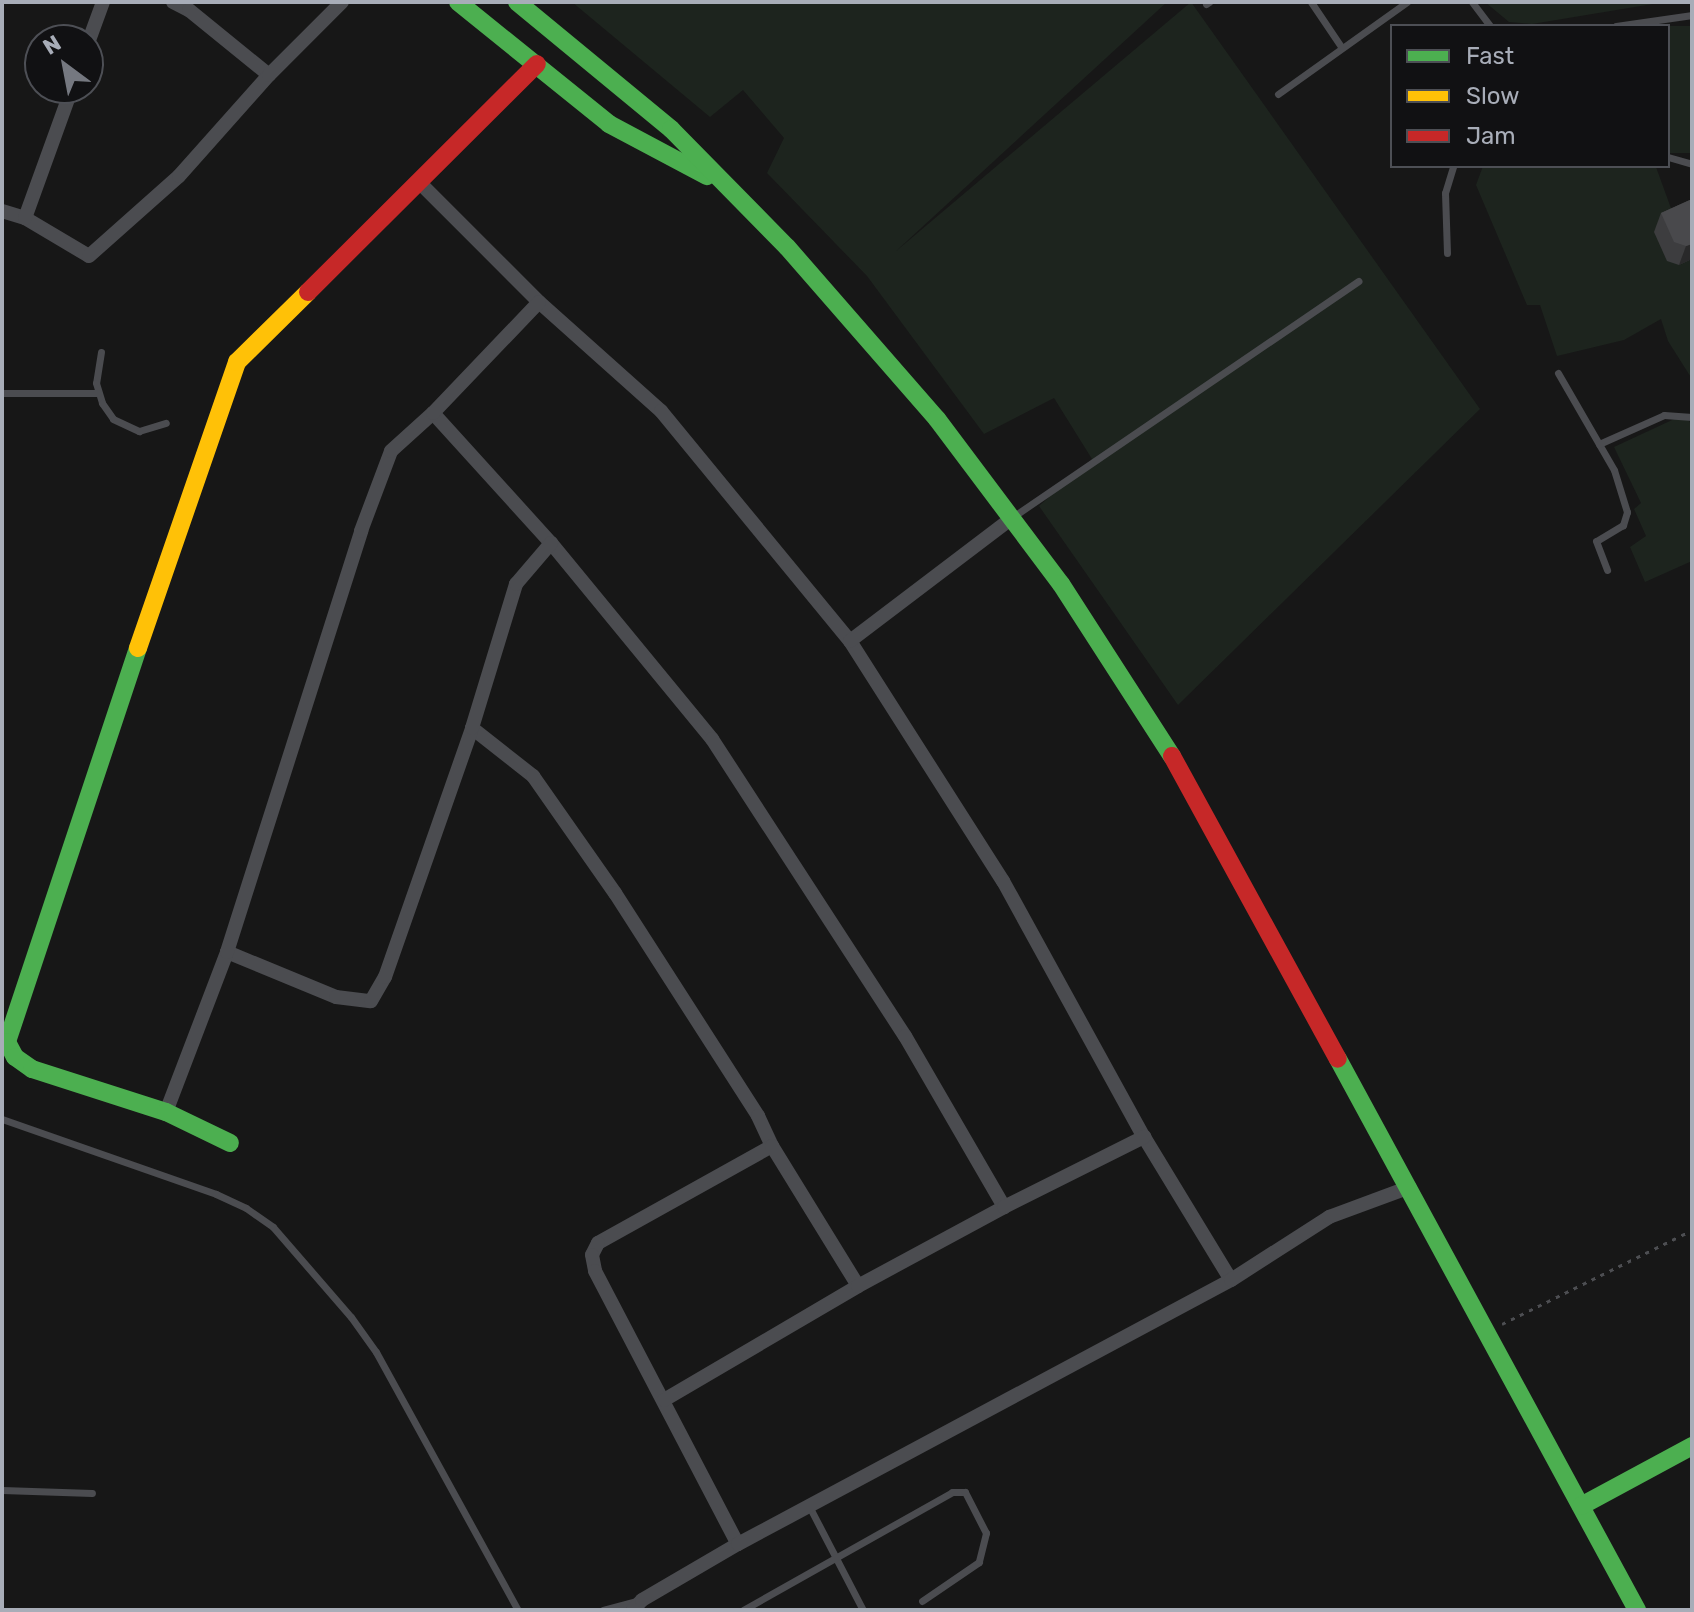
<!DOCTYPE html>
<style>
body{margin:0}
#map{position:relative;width:1694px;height:1612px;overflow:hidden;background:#171717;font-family:Rubik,sans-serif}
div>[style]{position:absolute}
.green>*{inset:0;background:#1d241e;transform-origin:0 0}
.path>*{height:3px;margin-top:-1.5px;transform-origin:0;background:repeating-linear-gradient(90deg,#4d4e52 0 4px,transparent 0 10px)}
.lane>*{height:7px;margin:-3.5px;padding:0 3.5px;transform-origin:3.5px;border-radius:3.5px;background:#4b4c50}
.street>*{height:14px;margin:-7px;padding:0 7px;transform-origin:7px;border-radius:7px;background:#4b4c50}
.fast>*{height:18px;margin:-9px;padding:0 9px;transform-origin:9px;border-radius:9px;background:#4caf50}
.slow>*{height:18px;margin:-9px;padding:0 9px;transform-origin:9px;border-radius:9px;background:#ffc107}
.jam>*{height:18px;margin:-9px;padding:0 9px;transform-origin:9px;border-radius:9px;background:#c62828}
.wall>*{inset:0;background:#3d3d3f}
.shaded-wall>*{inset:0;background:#29292a}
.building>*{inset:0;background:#49494c}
span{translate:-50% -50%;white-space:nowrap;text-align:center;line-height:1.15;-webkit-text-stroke:6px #111113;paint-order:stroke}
.frame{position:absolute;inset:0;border:4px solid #a8adb8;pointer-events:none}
.legend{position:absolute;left:1390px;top:24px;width:280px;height:144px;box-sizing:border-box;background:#111113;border:2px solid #4d4f55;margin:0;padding:10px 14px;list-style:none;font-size:24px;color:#a8adb8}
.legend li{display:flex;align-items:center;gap:16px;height:40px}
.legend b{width:40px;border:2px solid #4d4f55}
.north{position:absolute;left:24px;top:24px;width:80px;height:80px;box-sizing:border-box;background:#111113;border:2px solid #4d4f55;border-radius:50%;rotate:328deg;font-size:22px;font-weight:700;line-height:32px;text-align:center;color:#a8adb8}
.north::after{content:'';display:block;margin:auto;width:28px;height:36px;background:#757880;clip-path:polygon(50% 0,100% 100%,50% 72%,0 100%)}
</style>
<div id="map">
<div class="green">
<i style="clip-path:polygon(572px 2px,1167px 2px,895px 252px,1191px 2px,1480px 409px,1178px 705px,1039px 506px,1092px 459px,1054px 398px,984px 434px,867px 276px,767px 173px,784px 138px,743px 90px,710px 117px)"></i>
<i style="clip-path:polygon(1485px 2px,1665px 2px,1532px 24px,1509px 22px)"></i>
<i style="left:1692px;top:26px;width:127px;height:24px;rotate:90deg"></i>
<i style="clip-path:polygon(1483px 166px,1656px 167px,1676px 222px,1679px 265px,1692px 259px,1692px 408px,1692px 379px,1668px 341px,1661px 319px,1624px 340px,1557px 356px,1540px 305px,1527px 305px,1476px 185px)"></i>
<i style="clip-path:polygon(1685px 414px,1692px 426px,1692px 561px,1645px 582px,1630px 547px,1646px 536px,1634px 509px,1641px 503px,1614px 447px)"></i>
</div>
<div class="path">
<i style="left:1502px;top:1324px;width:212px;rotate:-26.3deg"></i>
</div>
<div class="lane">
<i style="left:1311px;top:2px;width:55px;rotate:56deg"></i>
<i style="left:1472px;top:2px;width:30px;rotate:53deg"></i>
<i style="left:1206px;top:4px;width:4px;rotate:-34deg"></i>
<i style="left:1616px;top:26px;width:77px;rotate:-8.2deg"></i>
<i style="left:1278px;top:94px;width:158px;rotate:-35.5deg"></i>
<i style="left:1668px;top:157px;width:25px;rotate:16deg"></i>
<i style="left:1447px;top:253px;width:60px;rotate:-91.9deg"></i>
<i style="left:1445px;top:193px;width:28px;rotate:-73deg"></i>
<i style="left:101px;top:352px;width:31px;rotate:99deg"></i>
<i style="left:96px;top:383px;width:21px;rotate:73deg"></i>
<i style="left:102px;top:403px;width:19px;rotate:55deg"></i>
<i style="left:113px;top:419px;width:29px;rotate:25deg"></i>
<i style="left:139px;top:431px;width:28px;rotate:-17deg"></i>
<i style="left:1558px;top:373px;width:112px;rotate:60deg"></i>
<i style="left:1614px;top:470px;width:44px;rotate:72.8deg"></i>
<i style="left:1627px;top:512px;width:14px;rotate:107deg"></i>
<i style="left:1623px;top:525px;width:31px;rotate:149deg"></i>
<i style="left:1596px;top:541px;width:31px;rotate:69deg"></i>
<i style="left:2px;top:393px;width:96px"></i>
<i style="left:1599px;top:444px;width:71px;rotate:-24deg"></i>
<i style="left:1664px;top:415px;width:28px;rotate:4deg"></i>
<i style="left:1014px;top:516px;width:417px;rotate:-34.3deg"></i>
<i style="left:2px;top:1119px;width:227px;rotate:19.3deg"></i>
<i style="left:216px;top:1194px;width:33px;rotate:25deg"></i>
<i style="left:246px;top:1208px;width:33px;rotate:35deg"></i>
<i style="left:273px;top:1227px;width:119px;rotate:49.1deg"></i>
<i style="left:351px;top:1317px;width:43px;rotate:54.5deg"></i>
<i style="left:376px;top:1352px;width:294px;rotate:61.2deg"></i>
<i style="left:2px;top:1490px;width:90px;rotate:1.9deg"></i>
<i style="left:809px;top:1506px;width:117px;rotate:62.6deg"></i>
<i style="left:603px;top:1610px;width:34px;rotate:-15deg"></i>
<i style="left:743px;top:1610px;width:240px;rotate:-29.4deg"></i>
<i style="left:952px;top:1492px;width:13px"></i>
<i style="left:965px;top:1492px;width:46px;rotate:62.9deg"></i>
<i style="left:986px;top:1533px;width:30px;rotate:104deg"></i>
<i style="left:979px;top:1562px;width:69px;rotate:145.6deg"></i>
</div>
<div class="street">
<i style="left:173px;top:2px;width:18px;rotate:27deg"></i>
<i style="left:189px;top:10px;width:103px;rotate:39.1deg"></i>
<i style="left:88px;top:43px;width:44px;rotate:-69.9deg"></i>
<i style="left:419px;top:182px;width:170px;rotate:45deg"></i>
<i style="left:539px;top:302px;width:164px;rotate:41.8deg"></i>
<i style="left:661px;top:411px;width:298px;rotate:50.6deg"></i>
<i style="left:850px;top:641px;width:285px;rotate:57.5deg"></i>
<i style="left:1003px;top:881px;width:292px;rotate:61.2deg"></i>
<i style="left:1144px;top:1137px;width:167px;rotate:58.7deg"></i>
<i style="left:2px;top:211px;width:24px;rotate:17deg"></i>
<i style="left:25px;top:218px;width:74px;rotate:30.7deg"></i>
<i style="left:89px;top:256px;width:120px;rotate:-41.6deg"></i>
<i style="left:179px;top:176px;width:135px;rotate:-48.3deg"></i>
<i style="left:269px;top:75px;width:103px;rotate:-45deg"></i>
<i style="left:25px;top:218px;width:138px;rotate:-70.1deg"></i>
<i style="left:433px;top:413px;width:176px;rotate:47.8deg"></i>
<i style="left:551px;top:543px;width:254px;rotate:50.6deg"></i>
<i style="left:712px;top:739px;width:354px;rotate:57deg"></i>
<i style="left:905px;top:1036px;width:198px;rotate:59.9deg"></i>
<i style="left:850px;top:641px;width:203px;rotate:-37.2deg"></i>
<i style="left:472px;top:728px;width:78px;rotate:38.2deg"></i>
<i style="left:533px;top:776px;width:143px;rotate:55deg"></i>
<i style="left:615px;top:893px;width:265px;rotate:57.3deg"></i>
<i style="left:758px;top:1116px;width:33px;rotate:65deg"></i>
<i style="left:772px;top:1146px;width:199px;rotate:150.9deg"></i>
<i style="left:598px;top:1243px;width:13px;rotate:117deg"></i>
<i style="left:592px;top:1255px;width:16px;rotate:79deg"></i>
<i style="left:595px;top:1271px;width:308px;rotate:62.4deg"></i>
<i style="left:227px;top:952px;width:118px;rotate:22.4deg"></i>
<i style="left:336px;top:997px;width:35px;rotate:7deg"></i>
<i style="left:371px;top:1001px;width:28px;rotate:-60deg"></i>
<i style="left:385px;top:977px;width:264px;rotate:-70.7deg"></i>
<i style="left:472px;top:728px;width:151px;rotate:-73deg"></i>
<i style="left:516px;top:584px;width:54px;rotate:-49.5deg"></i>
<i style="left:166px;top:1112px;width:171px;rotate:-69.1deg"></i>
<i style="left:227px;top:952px;width:442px;rotate:-72.3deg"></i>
<i style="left:361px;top:531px;width:85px;rotate:-69.4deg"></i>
<i style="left:391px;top:451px;width:57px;rotate:-42.1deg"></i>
<i style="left:433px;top:413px;width:153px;rotate:-46.3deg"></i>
<i style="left:772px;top:1146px;width:164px;rotate:58.4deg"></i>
<i style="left:664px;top:1400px;width:225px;rotate:-30.4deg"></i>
<i style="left:858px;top:1286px;width:166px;rotate:-28.4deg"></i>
<i style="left:1004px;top:1207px;width:157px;rotate:-26.6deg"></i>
<i style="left:633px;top:1610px;width:13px;rotate:-48deg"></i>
<i style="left:642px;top:1600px;width:111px;rotate:-30.3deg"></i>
<i style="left:738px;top:1544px;width:559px;rotate:-28.17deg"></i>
<i style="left:1231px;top:1280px;width:117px;rotate:-32.7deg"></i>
<i style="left:1329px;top:1217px;width:86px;rotate:-20.3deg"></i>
</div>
<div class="fast">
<i style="left:458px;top:2px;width:194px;rotate:38.9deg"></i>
<i style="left:609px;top:124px;width:111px;rotate:28deg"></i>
<i style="left:517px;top:2px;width:200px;rotate:39.5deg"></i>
<i style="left:671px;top:129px;width:165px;rotate:45.5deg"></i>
<i style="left:787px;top:247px;width:228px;rotate:48.9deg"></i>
<i style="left:937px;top:419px;width:206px;rotate:53.1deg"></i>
<i style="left:1061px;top:584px;width:205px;rotate:57.2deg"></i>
<i style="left:138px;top:648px;width:415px;rotate:108.4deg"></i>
<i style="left:7px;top:1042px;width:17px;rotate:62deg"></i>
<i style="left:15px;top:1057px;width:21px;rotate:35deg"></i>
<i style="left:32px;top:1069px;width:141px;rotate:17.8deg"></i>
<i style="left:166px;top:1112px;width:71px;rotate:25.8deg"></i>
<i style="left:1338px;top:1059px;width:627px;rotate:61.51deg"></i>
<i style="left:1581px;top:1506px;width:126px;rotate:-28.4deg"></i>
</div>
<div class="slow">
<i style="left:138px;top:648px;width:303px;rotate:-70.9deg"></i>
<i style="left:237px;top:362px;width:100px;rotate:-44.6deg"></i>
</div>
<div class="jam">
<i style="left:308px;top:292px;width:323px;rotate:-44.9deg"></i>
<i style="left:1172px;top:756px;width:345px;rotate:61.3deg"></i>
</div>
<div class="wall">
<i style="clip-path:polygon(1692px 199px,1692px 259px,1679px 265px,1667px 261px,1654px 232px,1661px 213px)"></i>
</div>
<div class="shaded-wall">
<i style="clip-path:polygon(1692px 244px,1692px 259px,1679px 265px,1686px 246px)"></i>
</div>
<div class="building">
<i style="clip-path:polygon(1692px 199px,1692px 244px,1686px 246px,1674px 242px,1661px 213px)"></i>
</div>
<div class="frame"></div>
<ul class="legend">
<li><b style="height:10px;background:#4caf50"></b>Fast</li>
<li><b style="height:10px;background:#ffc107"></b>Slow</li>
<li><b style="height:10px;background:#c62828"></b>Jam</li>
</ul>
<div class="north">N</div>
</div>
